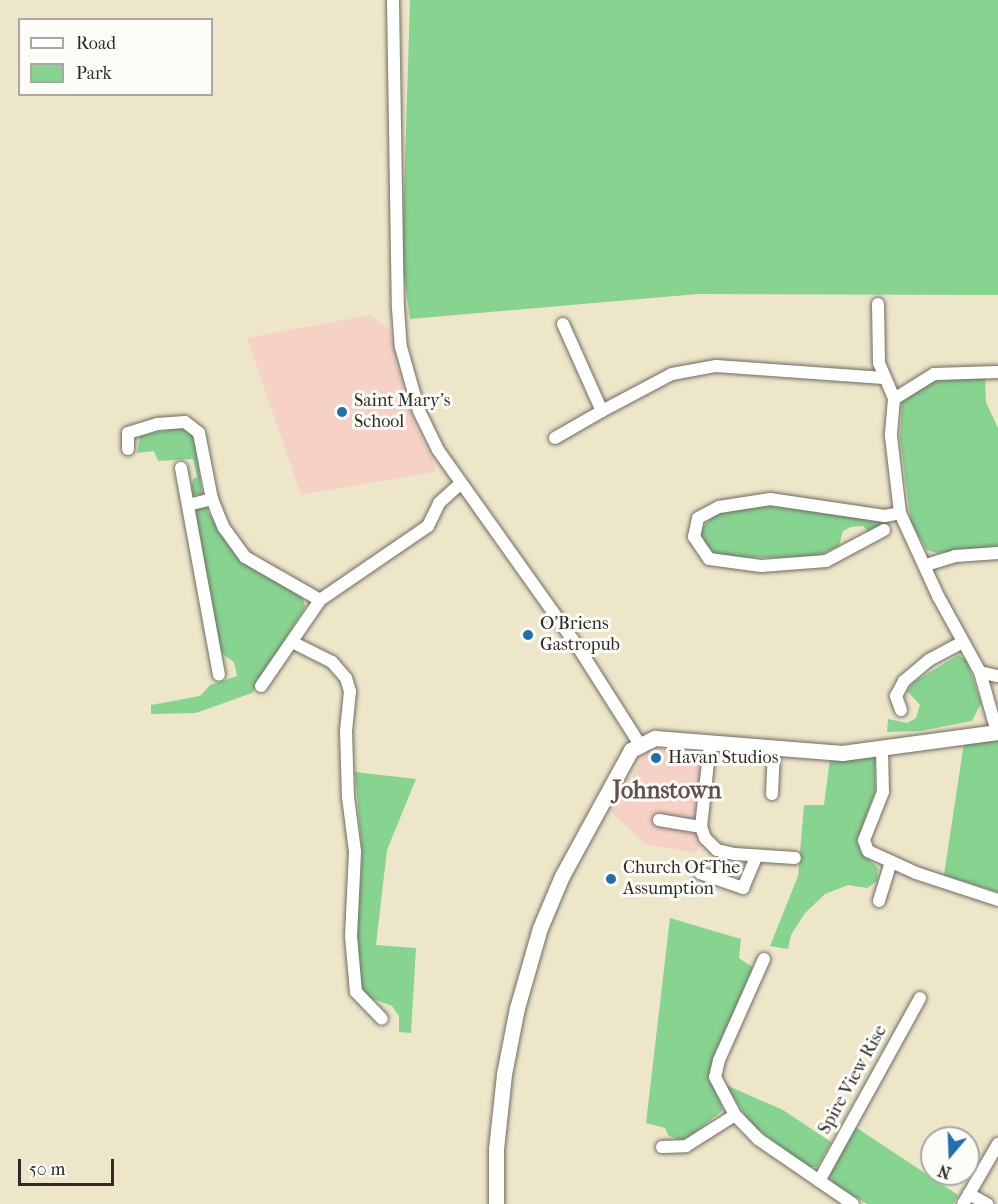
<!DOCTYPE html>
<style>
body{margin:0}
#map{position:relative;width:998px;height:1204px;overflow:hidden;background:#eee6c9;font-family:"IM FELL French Canon",serif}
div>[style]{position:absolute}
.built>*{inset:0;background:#f6d1c5}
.green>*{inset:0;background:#87d491}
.roads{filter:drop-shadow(0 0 2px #6f6c62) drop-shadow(0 0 2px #6f6c62)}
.minor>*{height:12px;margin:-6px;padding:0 6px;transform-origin:6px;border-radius:6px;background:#fff}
.tertiary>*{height:15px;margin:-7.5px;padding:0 7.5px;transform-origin:7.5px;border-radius:7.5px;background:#fff}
.dots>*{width:16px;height:16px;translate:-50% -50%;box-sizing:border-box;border:3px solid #fdfcf7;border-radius:50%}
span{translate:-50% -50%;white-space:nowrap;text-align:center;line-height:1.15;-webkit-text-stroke:6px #fdfcf7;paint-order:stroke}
.poi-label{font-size:18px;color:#2b2b2b}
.left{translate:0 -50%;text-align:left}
.street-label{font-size:18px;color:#2b2b2b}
.district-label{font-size:24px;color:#64504e;font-weight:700}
.legend{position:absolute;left:18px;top:18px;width:195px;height:78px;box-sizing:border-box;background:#fdfcf7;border:2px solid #a9a8a5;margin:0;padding:8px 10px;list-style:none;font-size:18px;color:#2b2b2b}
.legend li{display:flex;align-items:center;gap:12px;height:30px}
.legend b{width:30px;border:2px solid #a9a8a5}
.north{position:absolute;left:920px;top:1126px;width:60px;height:60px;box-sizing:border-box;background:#fdfcf7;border:2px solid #a9a8a5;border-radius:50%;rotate:199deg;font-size:16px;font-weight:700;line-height:24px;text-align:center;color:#2b2b2b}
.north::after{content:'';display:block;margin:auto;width:21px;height:27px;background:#1f6fb2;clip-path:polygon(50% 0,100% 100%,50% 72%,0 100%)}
.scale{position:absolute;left:18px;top:1159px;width:96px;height:27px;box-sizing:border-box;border:3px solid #2b2b2b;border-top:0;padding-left:8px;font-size:18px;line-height:21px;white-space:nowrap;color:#2b2b2b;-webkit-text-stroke:4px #fdfcf7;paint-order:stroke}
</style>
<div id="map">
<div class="built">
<i style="clip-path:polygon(370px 315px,390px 330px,403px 390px,416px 427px,436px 467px,434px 472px,301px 495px,247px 338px)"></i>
<i style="clip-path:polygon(648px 747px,715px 757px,707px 837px,695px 853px,646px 844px,612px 813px)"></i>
</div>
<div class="green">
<i style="clip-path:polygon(410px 0,998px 0,998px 295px,698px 294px,410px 319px,402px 260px)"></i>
<i style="clip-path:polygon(985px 377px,986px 402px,998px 428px,998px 546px,937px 553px,927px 550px,911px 523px,900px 438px,902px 401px,917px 388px,935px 381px)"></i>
<i style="clip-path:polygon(183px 427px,195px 438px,202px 494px,194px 495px,191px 491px,193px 479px,197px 477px,193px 459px,158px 461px,154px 451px,137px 453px,140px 436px)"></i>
<i style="clip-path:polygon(768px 506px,831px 512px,879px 522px,882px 526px,870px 533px,863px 526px,851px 527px,843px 531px,839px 546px,813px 558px,719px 557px,704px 544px,700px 531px,715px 514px)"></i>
<i style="clip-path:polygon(205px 507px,228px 544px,247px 565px,303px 598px,305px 607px,252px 693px,196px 713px,151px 714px,151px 705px,200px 696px,210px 685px,237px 676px,234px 662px,220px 652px,196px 514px,198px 508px)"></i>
<i style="clip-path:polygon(958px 655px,967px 661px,981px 703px,972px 721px,921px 731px,887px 732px,888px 719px,907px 723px,916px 718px,920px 705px,907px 691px,914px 682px)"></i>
<i style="clip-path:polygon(998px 738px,998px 892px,944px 875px,964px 743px)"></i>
<i style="clip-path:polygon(875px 758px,875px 792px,857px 841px,860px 851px,878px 868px,877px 881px,867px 888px,848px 885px,825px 894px,805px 913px,791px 935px,788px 949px,770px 946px,798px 876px,804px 805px,824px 805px,830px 759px)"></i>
<i style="clip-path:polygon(355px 772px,416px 779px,387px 850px,376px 945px,416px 948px,411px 1033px,399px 1032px,399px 1016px,392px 1006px,368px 997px,360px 986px,357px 937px,362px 852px)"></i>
<i style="clip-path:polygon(670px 918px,741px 939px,739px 958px,752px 967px,752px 979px,710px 1077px,723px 1110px,687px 1139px,678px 1140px,668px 1135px,665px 1128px,646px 1123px)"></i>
<i style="clip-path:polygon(726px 1085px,783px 1110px,831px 1142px,817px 1167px,807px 1167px,750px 1123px)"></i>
<i style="clip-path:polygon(854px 1126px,958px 1195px,953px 1204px,867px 1204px,833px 1183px,828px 1172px)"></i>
</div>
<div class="roads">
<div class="minor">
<i style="left:393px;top:0;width:308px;rotate:89.1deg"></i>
<i style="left:398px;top:308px;width:39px;rotate:86deg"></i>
<i style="left:401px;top:347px;width:66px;rotate:74.3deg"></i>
<i style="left:419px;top:411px;width:43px;rotate:64deg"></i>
<i style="left:438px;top:450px;width:242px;rotate:54.6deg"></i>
<i style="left:578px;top:647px;width:114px;rotate:57.6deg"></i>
<i style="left:878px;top:304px;width:59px;rotate:89deg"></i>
<i style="left:879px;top:363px;width:39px;rotate:67deg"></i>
<i style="left:894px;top:399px;width:37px;rotate:95deg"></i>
<i style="left:891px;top:436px;width:78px;rotate:83.3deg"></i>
<i style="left:900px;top:513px;width:91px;rotate:65.4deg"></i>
<i style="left:938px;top:596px;width:87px;rotate:61.1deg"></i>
<i style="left:980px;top:672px;width:62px;rotate:74.2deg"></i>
<i style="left:563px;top:324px;width:95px;rotate:65.9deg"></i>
<i style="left:602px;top:411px;width:79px;rotate:-27.9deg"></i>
<i style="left:672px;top:374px;width:45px;rotate:-10.3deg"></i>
<i style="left:716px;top:366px;width:168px;rotate:4.1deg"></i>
<i style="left:894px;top:399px;width:47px;rotate:-32deg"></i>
<i style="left:934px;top:374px;width:64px;rotate:-1.8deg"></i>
<i style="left:555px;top:438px;width:54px;rotate:-29.9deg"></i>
<i style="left:128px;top:449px;width:16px;rotate:-90deg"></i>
<i style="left:128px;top:433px;width:30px;rotate:-17deg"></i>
<i style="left:157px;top:424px;width:28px;rotate:-4deg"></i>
<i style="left:185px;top:422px;width:18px;rotate:38deg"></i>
<i style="left:199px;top:433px;width:67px;rotate:78.9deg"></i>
<i style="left:212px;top:499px;width:31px;rotate:68deg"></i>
<i style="left:224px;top:528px;width:36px;rotate:54deg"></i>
<i style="left:245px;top:557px;width:86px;rotate:29.8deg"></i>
<i style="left:181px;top:468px;width:210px;rotate:79.6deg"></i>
<i style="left:188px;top:505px;width:25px;rotate:-14deg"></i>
<i style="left:884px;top:530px;width:66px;rotate:151.9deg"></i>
<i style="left:826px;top:561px;width:65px;rotate:175.6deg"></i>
<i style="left:761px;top:566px;width:52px;rotate:-172.3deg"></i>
<i style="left:709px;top:559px;width:27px;rotate:-124deg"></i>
<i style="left:694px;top:537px;width:19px;rotate:-78deg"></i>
<i style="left:698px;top:518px;width:24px;rotate:-28deg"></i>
<i style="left:719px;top:507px;width:52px;rotate:-8.9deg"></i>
<i style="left:770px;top:499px;width:116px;rotate:8.4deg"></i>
<i style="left:885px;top:516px;width:15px;rotate:-11deg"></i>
<i style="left:926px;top:565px;width:30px;rotate:-17deg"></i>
<i style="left:955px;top:556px;width:43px;rotate:-4deg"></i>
<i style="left:292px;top:642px;width:45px;rotate:26.6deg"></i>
<i style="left:332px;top:662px;width:21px;rotate:49deg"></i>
<i style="left:346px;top:678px;width:14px;rotate:73deg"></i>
<i style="left:350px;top:691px;width:40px;rotate:95.7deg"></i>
<i style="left:346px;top:731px;width:66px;rotate:88.3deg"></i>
<i style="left:348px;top:797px;width:55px;rotate:82.7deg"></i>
<i style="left:355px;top:852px;width:84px;rotate:92.7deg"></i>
<i style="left:351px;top:936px;width:56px;rotate:84.9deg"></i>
<i style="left:356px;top:992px;width:37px;rotate:46deg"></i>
<i style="left:980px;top:672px;width:18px;rotate:13deg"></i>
<i style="left:261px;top:686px;width:104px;rotate:-55.5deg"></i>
<i style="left:320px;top:600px;width:131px;rotate:-34.4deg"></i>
<i style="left:428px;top:526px;width:25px;rotate:-64deg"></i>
<i style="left:439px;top:503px;width:28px;rotate:-42deg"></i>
<i style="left:901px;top:710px;width:15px;rotate:-110deg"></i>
<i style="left:896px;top:696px;width:17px;rotate:-62deg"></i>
<i style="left:904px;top:681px;width:33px;rotate:-40deg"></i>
<i style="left:929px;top:660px;width:38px;rotate:-28deg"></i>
<i style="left:710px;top:744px;width:83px;rotate:96.2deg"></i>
<i style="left:701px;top:827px;width:12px;rotate:70deg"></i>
<i style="left:705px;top:838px;width:17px;rotate:45deg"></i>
<i style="left:717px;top:850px;width:18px;rotate:13deg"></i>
<i style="left:735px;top:854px;width:60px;rotate:3.8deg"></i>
<i style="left:882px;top:749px;width:43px;rotate:88.7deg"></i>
<i style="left:883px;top:792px;width:52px;rotate:111.6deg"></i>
<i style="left:864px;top:840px;width:12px;rotate:70deg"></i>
<i style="left:868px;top:851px;width:53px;rotate:24.6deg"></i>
<i style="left:916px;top:873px;width:86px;rotate:18.2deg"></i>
<i style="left:772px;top:794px;width:44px;rotate:-87.4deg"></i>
<i style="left:659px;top:820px;width:43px;rotate:9.5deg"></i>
<i style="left:700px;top:873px;width:46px;rotate:19.2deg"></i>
<i style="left:743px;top:888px;width:34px;rotate:-67deg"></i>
<i style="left:879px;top:901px;width:41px;rotate:-72.9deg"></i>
<i style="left:764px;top:959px;width:111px;rotate:114deg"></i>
<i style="left:719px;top:1060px;width:17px;rotate:103deg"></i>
<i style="left:715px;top:1077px;width:43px;rotate:62.2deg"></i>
<i style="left:735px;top:1115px;width:33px;rotate:46deg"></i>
<i style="left:758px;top:1139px;width:115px;rotate:34.4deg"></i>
<i style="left:662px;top:1147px;width:24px;rotate:-2deg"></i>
<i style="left:686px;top:1146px;width:58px;rotate:-32.3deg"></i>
<i style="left:819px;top:1181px;width:209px;rotate:-61.1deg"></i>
<i style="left:969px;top:1194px;width:58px;rotate:-59.9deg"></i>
<i style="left:963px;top:1204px;width:12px;rotate:-59deg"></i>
<i style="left:969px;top:1194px;width:21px;rotate:29deg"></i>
</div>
<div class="tertiary">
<i style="left:496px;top:1204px;width:55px;rotate:-90deg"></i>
<i style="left:496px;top:1149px;width:75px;rotate:-83.9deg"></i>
<i style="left:504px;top:1074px;width:67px;rotate:-78.9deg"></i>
<i style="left:517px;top:1008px;width:83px;rotate:-74deg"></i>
<i style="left:540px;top:928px;width:56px;rotate:-67.1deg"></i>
<i style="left:562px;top:876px;width:144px;rotate:-61.3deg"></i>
<i style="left:631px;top:750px;width:27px;rotate:-27deg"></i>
<i style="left:655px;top:738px;width:188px;rotate:4.6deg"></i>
<i style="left:842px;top:753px;width:157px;rotate:-7.7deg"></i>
</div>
</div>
<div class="dots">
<i style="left:342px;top:412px;background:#1f6fb2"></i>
<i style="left:528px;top:635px;background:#1f6fb2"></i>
<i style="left:656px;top:758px;background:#1f6fb2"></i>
<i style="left:611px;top:879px;background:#1f6fb2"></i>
</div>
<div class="poi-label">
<span class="left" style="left:354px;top:412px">Saint Mary's<br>School</span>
<span class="left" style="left:540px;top:635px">O'Briens<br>Gastropub</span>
<span class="left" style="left:668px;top:758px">Havan Studios</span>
<span class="left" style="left:623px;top:879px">Church Of The<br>Assumption</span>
</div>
<div class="street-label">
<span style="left:853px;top:1080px;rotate:-61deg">Spire View Rise</span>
</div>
<div class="district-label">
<span style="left:667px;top:791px">Johnstown</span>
</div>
<ul class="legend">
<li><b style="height:8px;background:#fff"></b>Road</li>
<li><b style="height:16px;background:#87d491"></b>Park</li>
</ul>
<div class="north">N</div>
<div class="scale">50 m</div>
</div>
